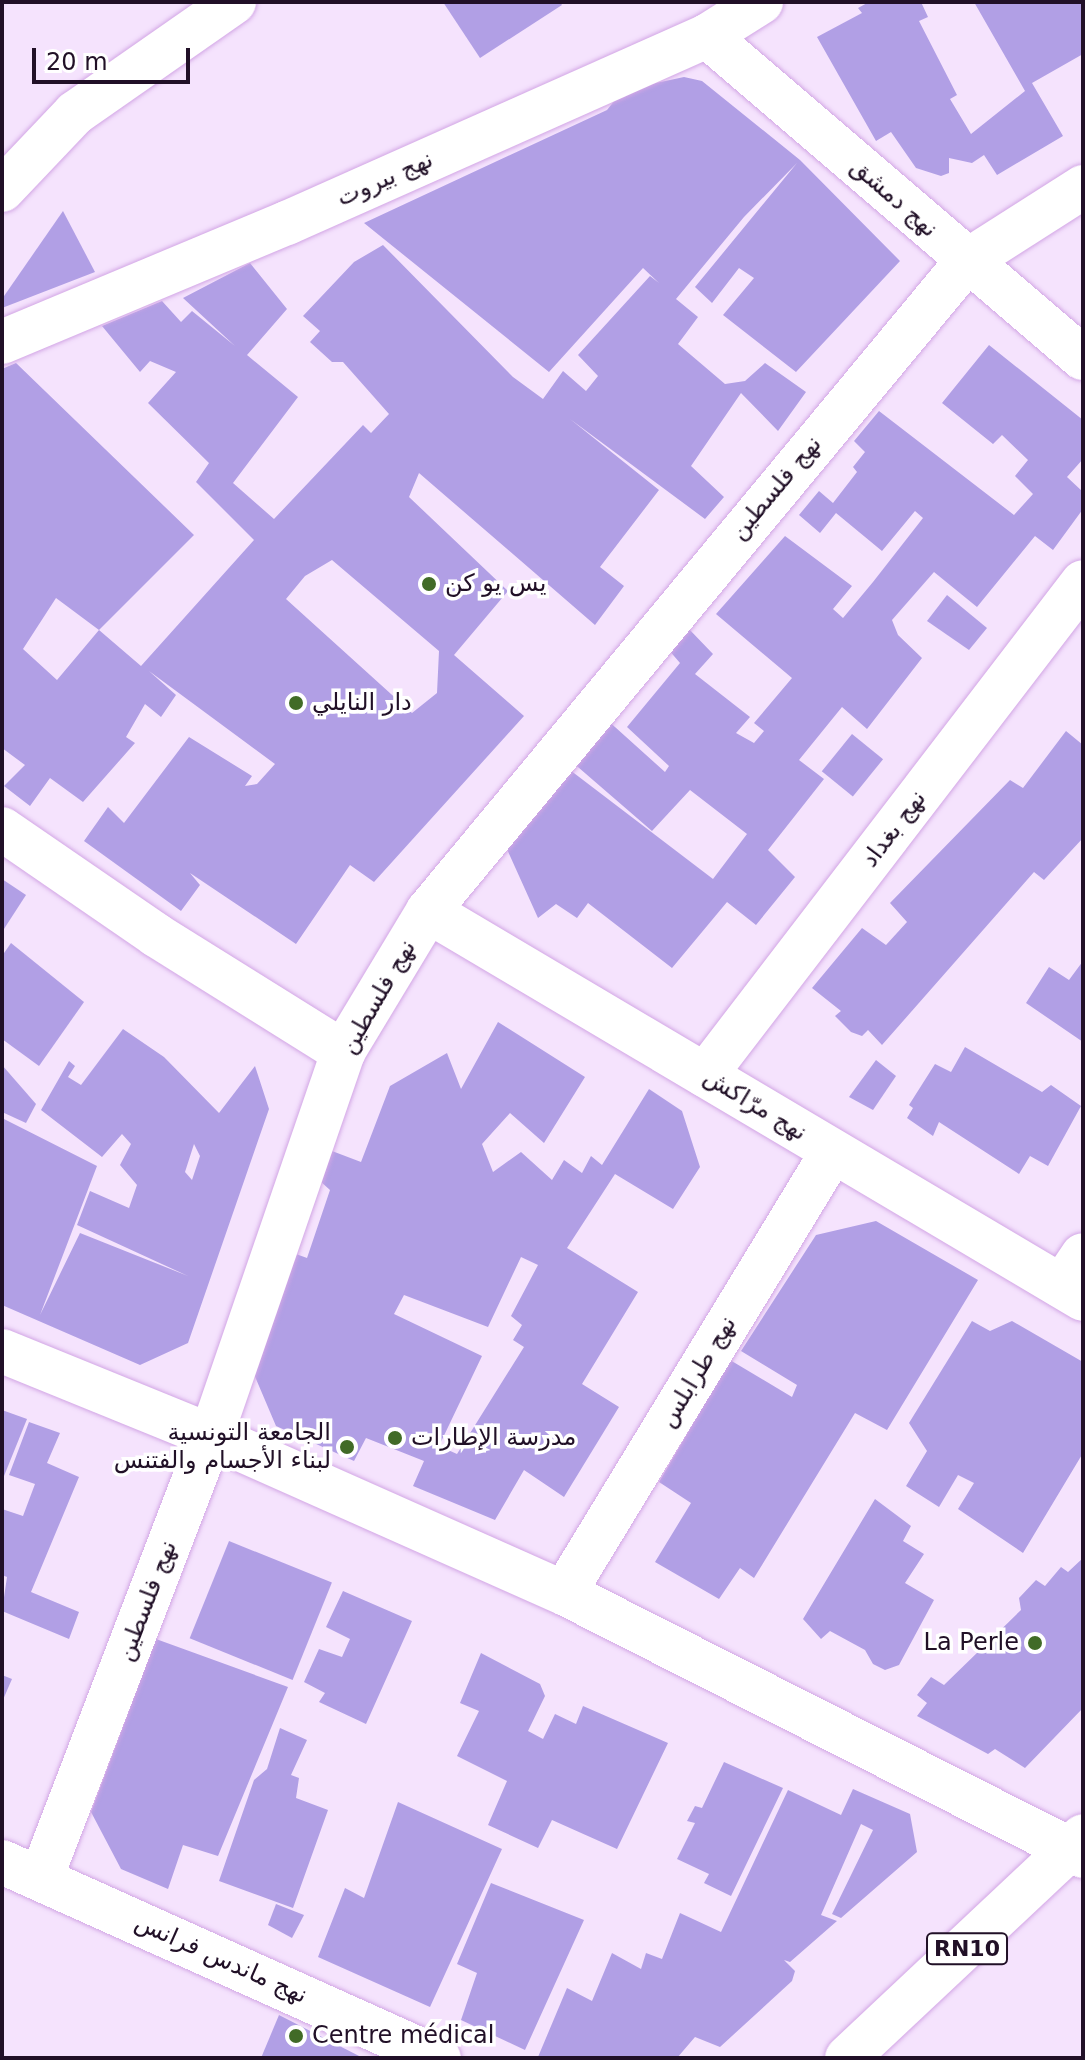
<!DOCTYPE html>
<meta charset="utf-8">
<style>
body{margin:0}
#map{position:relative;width:1085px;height:2060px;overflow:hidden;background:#f5e3fd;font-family:"DejaVu Sans",Cairo,sans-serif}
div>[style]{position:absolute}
.building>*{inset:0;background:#b19fe5;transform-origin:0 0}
.roads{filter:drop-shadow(0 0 2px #d2a6e5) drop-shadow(0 0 2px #d2a6e5)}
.minor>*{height:44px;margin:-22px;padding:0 22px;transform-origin:22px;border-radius:22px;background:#fff}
.tertiary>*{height:44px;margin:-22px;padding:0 22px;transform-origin:22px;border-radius:22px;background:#fff}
.primary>*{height:44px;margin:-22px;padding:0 22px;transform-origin:22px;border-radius:22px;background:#fff}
.dots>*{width:22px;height:22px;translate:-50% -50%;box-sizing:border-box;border:4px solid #fff;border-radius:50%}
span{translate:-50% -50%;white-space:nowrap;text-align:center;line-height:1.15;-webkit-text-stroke:7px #fff;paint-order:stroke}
.shield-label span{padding:2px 6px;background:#fff;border:2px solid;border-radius:6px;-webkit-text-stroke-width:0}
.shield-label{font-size:22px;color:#211027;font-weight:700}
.street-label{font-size:24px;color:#211027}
.poi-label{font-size:24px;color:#211027}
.left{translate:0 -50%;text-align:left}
.right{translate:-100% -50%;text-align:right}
.frame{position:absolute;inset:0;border:4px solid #211027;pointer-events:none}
.scale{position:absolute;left:32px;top:48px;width:158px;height:36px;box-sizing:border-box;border:4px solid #211027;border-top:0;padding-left:10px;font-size:24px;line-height:28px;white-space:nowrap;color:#211027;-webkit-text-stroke:6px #fff;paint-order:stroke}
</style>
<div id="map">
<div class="building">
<i style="clip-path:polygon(443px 2px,560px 2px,562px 5px,480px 58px)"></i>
<i style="clip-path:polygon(869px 2px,921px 2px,928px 17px,919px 21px,957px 95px,950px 99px,971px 134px,1025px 91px,974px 2px,1083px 2px,1083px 54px,1032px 83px,1063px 136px,997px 175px,984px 155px,972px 163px,949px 158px,949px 173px,941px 176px,916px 168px,891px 132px,876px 141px,817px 37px,862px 13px,858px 8px)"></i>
<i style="clip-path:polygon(evenodd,684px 77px,702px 81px,800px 160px,900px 261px,796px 372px,723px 315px,754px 278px,739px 268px,712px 303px,695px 287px,797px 163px,744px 217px,676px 299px,698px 317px,678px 344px,725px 384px,745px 381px,765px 363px,806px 392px,778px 431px,741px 393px,691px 466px,724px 497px,705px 519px,570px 419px,659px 490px,600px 567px,624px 586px,595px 625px,419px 473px,409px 497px,508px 591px,454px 655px,524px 716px,374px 882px,350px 865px,296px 944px,190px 873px,200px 885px,181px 911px,84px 841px,108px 807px,124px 823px,189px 737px,252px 776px,245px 786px,257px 784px,275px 764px,149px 671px,176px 695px,161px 717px,145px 704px,126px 737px,135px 743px,83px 802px,50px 778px,30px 806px,4px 786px,25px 765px,2px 748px,2px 369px,16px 363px,194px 535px,99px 630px,56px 598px,23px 649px,57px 680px,99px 630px,141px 666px,254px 540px,196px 482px,209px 463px,148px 403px,176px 372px,150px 361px,140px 372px,102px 326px,162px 301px,181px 322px,192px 311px,235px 346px,183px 298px,250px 263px,287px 309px,247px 355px,298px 397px,233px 483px,274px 519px,363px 425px,371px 433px,389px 414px,343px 362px,332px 362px,310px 342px,320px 331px,303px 316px,354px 262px,383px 245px,513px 377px,543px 399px,563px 371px,586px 391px,598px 376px,578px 355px,650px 276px,659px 283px,643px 268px,549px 372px,364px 223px,607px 110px,623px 90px,684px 77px,332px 560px,439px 651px,437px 693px,412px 713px,286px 599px,305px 576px,332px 560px)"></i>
<i style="clip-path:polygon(63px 211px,95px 272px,2px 308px,2px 299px)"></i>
<i style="clip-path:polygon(989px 345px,1083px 420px,1083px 459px,1067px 477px,1083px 492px,1083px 509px,1053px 550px,1035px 536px,977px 607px,934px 572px,892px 620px,898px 635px,922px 658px,867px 729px,842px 707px,799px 760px,824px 779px,768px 850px,795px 877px,756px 925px,727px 902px,672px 968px,588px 903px,577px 918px,556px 904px,538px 918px,506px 847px,566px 767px,713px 879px,747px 834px,690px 790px,652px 831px,571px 761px,605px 718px,665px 772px,669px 766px,627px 727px,680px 663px,668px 649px,688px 628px,713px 654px,695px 674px,750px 717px,736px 733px,754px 743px,764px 731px,754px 723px,792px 678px,716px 614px,785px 536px,852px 586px,833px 609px,843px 618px,873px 582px,923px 518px,915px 511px,882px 551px,836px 513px,820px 533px,799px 515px,819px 491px,833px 503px,857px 472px,853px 467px,865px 452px,854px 441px,879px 411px,1014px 515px,1033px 494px,1015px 476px,1028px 460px,1002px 435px,993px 444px,942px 403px)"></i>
<i style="clip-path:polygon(947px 595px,987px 628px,969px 650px,927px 621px)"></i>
<i style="clip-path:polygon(1066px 731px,1083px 745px,1083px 838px,1044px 880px,1034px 872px,882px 1045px,868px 1030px,862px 1036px,851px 1032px,835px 1016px,841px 1011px,812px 988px,862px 928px,886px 945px,907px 922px,890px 903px,1010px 780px,1023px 788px)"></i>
<i style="left:852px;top:734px;width:40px;height:48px;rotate:39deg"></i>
<i style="clip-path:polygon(2px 879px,26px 895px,2px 932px)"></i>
<i style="clip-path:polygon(11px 943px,84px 1002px,39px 1066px,2px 1039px,2px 956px)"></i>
<i style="clip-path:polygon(1083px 961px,1083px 1042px,1026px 1003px,1049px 967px,1069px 980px)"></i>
<i style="clip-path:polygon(evenodd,498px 1022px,585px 1077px,544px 1143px,510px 1113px,482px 1144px,493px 1172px,521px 1152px,552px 1180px,564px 1160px,582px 1173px,591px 1156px,602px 1165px,649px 1089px,682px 1111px,700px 1167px,673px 1209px,615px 1174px,567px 1248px,638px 1292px,582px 1384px,619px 1407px,564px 1497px,524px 1470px,495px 1520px,413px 1486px,424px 1461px,366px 1438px,354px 1461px,276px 1426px,253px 1372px,296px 1254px,307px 1258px,330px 1190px,320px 1181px,332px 1151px,361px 1162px,390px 1086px,447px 1053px,461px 1089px,498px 1022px,521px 1257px,538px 1265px,511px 1316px,522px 1325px,513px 1340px,524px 1347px,457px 1454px,439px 1446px,482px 1356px,394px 1314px,404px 1295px,488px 1327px,521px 1257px)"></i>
<i style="clip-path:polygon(evenodd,123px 1029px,164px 1057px,219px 1113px,255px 1066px,269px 1109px,188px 1343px,140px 1365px,2px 1305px,2px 1118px,97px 1166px,40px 1315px,80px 1233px,188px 1276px,77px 1225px,90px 1191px,129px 1208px,137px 1185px,120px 1165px,131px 1144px,122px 1134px,102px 1157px,41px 1110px,69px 1061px,75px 1066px,68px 1077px,81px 1085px,123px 1029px,194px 1144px,200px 1156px,192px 1180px,185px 1172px,194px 1144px)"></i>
<i style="clip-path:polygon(965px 1047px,1042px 1092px,1051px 1085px,1081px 1106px,1048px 1166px,1030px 1156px,1019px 1174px,939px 1122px,933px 1136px,907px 1118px,913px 1108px,909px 1105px,935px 1064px,951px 1072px)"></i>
<i style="clip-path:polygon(876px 1060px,896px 1076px,873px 1110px,849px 1097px)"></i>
<i style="clip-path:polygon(2px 1065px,36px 1104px,26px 1123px,2px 1112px)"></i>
<i style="clip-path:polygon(876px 1221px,978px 1280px,887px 1430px,855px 1413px,754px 1578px,740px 1568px,719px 1599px,655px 1562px,691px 1503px,659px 1482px,730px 1360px,792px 1397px,797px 1385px,741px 1351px,816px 1235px)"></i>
<i style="clip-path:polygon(972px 1321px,990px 1331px,1012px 1321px,1083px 1362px,1083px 1453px,1023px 1553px,958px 1509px,974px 1483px,958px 1475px,939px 1507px,906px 1486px,927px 1451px,909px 1423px)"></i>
<i style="clip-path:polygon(2px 1410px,27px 1419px,2px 1481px)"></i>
<i style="clip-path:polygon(29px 1422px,60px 1433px,47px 1463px,79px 1477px,31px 1592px,79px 1612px,69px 1639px,2px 1611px,7px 1577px,2px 1575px,2px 1509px,23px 1516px,35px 1484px,9px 1475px)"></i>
<i style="clip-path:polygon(875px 1499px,911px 1526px,903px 1541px,924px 1554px,905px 1583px,934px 1600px,899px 1665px,885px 1670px,873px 1664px,865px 1650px,830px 1631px,821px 1639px,803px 1619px)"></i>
<i style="left:229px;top:1541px;width:111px;height:105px;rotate:22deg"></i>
<i style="clip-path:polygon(1083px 1558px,1083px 1708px,1025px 1768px,995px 1749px,988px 1754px,917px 1716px,927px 1703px,917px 1695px,931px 1677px,944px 1685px,1021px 1610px,1019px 1598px,1036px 1580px,1045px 1586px,1061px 1567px,1068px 1572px)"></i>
<i style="clip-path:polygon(343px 1591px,412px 1621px,366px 1724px,319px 1702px,325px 1693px,304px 1682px,319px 1649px,342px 1657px,350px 1639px,326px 1627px)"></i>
<i style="clip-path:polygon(156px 1639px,288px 1687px,218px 1856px,183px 1845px,168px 1889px,121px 1869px,91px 1812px)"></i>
<i style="clip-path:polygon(481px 1653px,540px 1684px,545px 1696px,528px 1731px,543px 1739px,555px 1714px,576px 1724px,583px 1706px,668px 1743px,617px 1849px,552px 1820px,538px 1848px,488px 1825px,507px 1781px,457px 1756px,479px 1711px,460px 1703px)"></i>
<i style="clip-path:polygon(2px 1675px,12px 1679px,2px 1702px)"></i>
<i style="clip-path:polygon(280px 1728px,307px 1740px,291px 1775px,299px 1778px,296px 1798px,328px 1810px,293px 1908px,219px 1881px,254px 1780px,267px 1769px)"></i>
<i style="clip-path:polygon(724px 1762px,783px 1788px,731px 1896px,704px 1883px,709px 1874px,677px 1859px,695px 1823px,687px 1821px,695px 1806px,702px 1808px)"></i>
<i style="clip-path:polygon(853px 1789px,910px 1814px,917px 1852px,841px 1918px,832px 1914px,873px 1830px,861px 1824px,821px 1915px,837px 1921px,790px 1962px,784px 1960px,795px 1971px,792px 1981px,720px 2047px,695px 2037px,677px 2058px,538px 2057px,567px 1988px,592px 2001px,612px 1953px,641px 1969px,646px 1953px,662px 1959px,680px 1913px,721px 1932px,788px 1790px,841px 1815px)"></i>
<i style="clip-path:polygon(398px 1802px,502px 1849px,430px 2007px,318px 1957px,345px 1888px,364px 1898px)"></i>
<i style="clip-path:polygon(491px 1883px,584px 1920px,525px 2050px,461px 2020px,477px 1973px,457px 1964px)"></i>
<i style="clip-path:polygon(276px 1904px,304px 1915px,292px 1938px,268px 1925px)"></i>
<i style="clip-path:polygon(279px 2015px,363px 2058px,261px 2058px)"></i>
</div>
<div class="roads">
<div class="minor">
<i style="left:707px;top:36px;width:495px;rotate:40.6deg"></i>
<i style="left:2px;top:190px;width:106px;rotate:-46.5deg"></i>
<i style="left:75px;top:113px;width:194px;rotate:-34.9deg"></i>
<i style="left:2px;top:829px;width:187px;rotate:34.5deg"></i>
<i style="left:156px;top:935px;width:221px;rotate:32deg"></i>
<i style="left:428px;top:911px;width:761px;rotate:30.64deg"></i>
<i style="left:705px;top:1075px;width:621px;rotate:-52.52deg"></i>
<i style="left:1062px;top:1286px;width:37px;rotate:-56deg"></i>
<i style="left:2px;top:1351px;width:226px;rotate:22.1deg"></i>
<i style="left:211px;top:1436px;width:386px;rotate:24deg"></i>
<i style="left:564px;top:1593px;width:582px;rotate:26.87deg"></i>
<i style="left:564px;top:1593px;width:517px;rotate:-58.68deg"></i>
<i style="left:2px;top:1862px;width:479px;rotate:24.2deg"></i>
<i style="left:41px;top:1878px;width:474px;rotate:-69deg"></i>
<i style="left:211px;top:1436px;width:406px;rotate:-71deg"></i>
<i style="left:343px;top:1052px;width:165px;rotate:-58.9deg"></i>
<i style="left:428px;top:911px;width:844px;rotate:-50.33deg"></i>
<i style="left:967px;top:261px;width:138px;rotate:-32.5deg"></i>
</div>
<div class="tertiary">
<i style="left:2px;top:342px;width:309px;rotate:-22.7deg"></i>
<i style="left:287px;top:223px;width:460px;rotate:-24deg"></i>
<i style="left:707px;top:36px;width:64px;rotate:-32.2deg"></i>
</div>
<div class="primary">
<i style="left:847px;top:2058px;width:324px;rotate:-43.2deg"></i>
</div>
</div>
<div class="dots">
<i style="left:429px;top:584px;background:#416b27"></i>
<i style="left:296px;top:703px;background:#416b27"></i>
<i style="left:395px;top:1438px;background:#416b27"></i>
<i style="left:347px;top:1447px;background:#416b27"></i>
<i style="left:1035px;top:1643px;background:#416b27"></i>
<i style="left:296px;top:2036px;background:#416b27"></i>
</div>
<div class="shield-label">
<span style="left:967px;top:1949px">RN10</span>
</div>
<div class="street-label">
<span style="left:385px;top:179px;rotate:-24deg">نهج بيروت</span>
<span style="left:894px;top:198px;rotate:41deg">نهج دمشق</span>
<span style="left:776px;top:488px;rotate:-50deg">نهج فلسطين</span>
<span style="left:894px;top:829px;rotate:-53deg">نهج بغداد</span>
<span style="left:378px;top:997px;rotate:-60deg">نهج فلسطين</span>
<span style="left:755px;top:1105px;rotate:31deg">نهج مرّاكش</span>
<span style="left:698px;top:1372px;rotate:-59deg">نهج طرابلس</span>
<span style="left:147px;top:1601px;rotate:-69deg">نهج فلسطين</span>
<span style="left:221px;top:1959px;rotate:24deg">نهج ماندس فرانس</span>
</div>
<div class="poi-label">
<span class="left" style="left:445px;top:584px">يس يو كن</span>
<span class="left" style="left:312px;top:703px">دار النايلي</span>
<span class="right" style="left:331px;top:1447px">الجامعة التونسية<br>لبناء الأجسام والفتنس</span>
<span class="left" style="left:411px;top:1438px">مدرسة الإطارات</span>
<span class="right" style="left:1019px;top:1643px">La Perle</span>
<span class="left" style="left:312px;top:2036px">Centre médical</span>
</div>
<div class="frame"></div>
<div class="scale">20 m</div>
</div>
